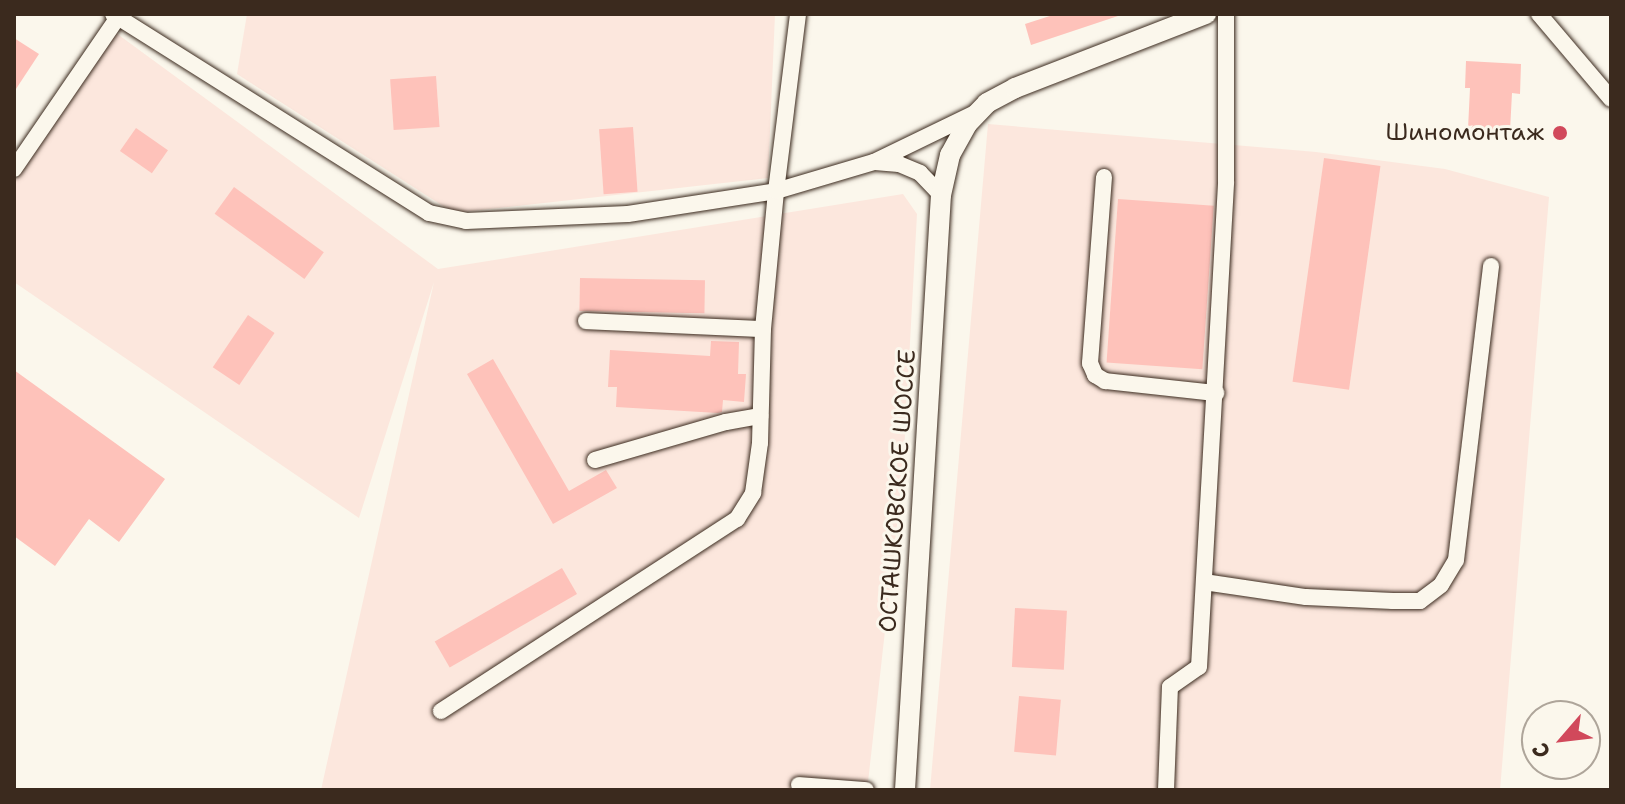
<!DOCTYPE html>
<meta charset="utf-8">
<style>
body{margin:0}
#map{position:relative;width:1625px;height:804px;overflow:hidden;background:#fbf7ec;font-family:"Shantell Sans",sans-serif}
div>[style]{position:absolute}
.built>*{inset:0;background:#fce7dd}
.building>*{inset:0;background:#fec2ba;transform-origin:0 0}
.roads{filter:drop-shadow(0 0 2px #3b2a1e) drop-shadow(0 0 2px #3b2a1e)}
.minor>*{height:16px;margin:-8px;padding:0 8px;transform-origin:8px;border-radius:8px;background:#fbf7ec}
.major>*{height:20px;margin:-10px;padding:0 10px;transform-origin:10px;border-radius:10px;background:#fbf7ec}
.dots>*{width:22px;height:22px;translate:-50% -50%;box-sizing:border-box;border:4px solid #fbf7ec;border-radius:50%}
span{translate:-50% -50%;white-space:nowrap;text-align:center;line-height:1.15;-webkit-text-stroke:6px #fbf7ec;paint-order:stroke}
.poi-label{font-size:24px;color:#3b2a1e}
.right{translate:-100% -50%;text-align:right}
.street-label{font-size:24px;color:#3b2a1e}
.frame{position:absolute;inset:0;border:16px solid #3b2a1e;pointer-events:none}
.north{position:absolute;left:1521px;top:700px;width:80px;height:80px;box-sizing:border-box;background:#fbf7ec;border:2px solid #aea59a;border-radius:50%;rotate:242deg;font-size:22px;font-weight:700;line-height:32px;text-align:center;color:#3b2a1e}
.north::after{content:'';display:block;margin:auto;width:28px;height:36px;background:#d1495b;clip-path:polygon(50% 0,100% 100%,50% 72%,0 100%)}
</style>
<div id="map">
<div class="built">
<i style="clip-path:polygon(247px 14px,775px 14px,768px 178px,454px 213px,237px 74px)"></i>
<i style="clip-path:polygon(116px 33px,438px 269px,903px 194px,917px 214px,903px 471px,868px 782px,795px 778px,793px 790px,321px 790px,434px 282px,359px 518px,14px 282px,14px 182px)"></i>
<i style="clip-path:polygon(988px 124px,1316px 152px,1445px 169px,1549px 197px,1500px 790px,930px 790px)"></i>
</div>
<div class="building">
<i style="clip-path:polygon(1056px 14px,1118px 14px,1118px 16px,1031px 45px,1025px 24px)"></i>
<i style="clip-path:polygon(14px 38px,39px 54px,14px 92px)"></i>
<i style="clip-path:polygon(1466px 61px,1521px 64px,1520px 94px,1512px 93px,1510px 131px,1468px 129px,1470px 88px,1465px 88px)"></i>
<i style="left:436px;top:76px;width:51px;height:46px;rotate:86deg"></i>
<i style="left:633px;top:127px;width:65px;height:34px;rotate:86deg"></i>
<i style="left:136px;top:128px;width:39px;height:28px;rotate:35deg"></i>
<i style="left:1324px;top:158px;width:57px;height:226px;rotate:8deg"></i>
<i style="left:234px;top:187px;width:111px;height:33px;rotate:36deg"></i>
<i style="left:1118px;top:199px;width:96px;height:164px;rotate:4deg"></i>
<i style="left:580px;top:278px;width:125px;height:33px;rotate:1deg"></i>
<i style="left:248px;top:315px;width:32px;height:63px;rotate:34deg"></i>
<i style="clip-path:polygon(711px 341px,739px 342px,738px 374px,746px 374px,744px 402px,723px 400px,722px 412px,718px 413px,616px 407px,617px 387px,608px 387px,610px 350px,710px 356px)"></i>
<i style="clip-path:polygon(493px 359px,569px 491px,606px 470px,617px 488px,553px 524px,467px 374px)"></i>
<i style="clip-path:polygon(14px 370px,165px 479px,119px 542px,89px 519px,55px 566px,14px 536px)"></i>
<i style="left:562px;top:568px;width:30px;height:147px;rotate:60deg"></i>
<i style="left:1015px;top:608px;width:52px;height:59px;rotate:3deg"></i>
<i style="left:1019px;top:696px;width:42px;height:56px;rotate:5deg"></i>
</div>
<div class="roads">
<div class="minor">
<i style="left:113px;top:14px;width:373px;rotate:32.2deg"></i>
<i style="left:429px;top:213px;width:38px;rotate:12deg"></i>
<i style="left:466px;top:221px;width:162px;rotate:-2.5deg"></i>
<i style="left:628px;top:214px;width:150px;rotate:-8.8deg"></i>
<i style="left:776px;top:191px;width:102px;rotate:-16.5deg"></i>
<i style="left:874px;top:162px;width:112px;rotate:-25.9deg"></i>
<i style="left:1539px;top:14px;width:111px;rotate:49.7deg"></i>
<i style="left:875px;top:162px;width:24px;rotate:5deg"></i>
<i style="left:899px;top:164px;width:23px;rotate:23deg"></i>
<i style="left:920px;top:173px;width:30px;rotate:46deg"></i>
<i style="left:14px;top:169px;width:184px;rotate:-55.6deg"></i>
<i style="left:1104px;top:177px;width:187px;rotate:94.3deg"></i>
<i style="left:1090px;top:363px;width:13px;rotate:67deg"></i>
<i style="left:1095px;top:375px;width:12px;rotate:31deg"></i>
<i style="left:1105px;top:381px;width:112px;rotate:6.2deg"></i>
<i style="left:586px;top:321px;width:177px;rotate:2.6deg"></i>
<i style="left:595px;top:460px;width:136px;rotate:-16.2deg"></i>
<i style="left:726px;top:422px;width:35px;rotate:-10deg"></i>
<i style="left:1204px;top:582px;width:103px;rotate:8.4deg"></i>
<i style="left:1306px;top:597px;width:87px;rotate:2.6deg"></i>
<i style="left:1393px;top:601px;width:27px"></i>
<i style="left:1420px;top:601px;width:26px;rotate:-37deg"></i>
<i style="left:1441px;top:585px;width:29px;rotate:-59deg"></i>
<i style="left:1456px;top:560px;width:296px;rotate:-83.2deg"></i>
<i style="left:441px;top:711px;width:353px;rotate:-33deg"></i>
<i style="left:737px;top:519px;width:31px;rotate:-58deg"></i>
<i style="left:753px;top:493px;width:50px;rotate:-82deg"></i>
<i style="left:760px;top:443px;width:114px;rotate:-88.5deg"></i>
<i style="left:763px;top:329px;width:139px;rotate:-84.6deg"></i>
<i style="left:776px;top:191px;width:178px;rotate:-82.9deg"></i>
<i style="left:799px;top:785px;width:67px;rotate:4.3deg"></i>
<i style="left:1166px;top:790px;width:103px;rotate:-87.8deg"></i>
<i style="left:1170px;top:687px;width:35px;rotate:-35deg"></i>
<i style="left:1199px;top:667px;width:486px;rotate:-86.8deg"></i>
<i style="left:1226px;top:182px;width:168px;rotate:-90deg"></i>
</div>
<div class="major">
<i style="left:905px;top:790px;width:596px;rotate:-86.54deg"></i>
<i style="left:941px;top:195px;width:41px;rotate:-77.3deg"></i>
<i style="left:950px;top:155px;width:35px;rotate:-61deg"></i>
<i style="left:967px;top:124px;width:29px;rotate:-46deg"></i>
<i style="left:987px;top:103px;width:32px;rotate:-28deg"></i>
<i style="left:1015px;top:88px;width:205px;rotate:-21.2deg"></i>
</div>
</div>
<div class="dots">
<i style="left:1560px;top:133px;background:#d1495b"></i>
</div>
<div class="poi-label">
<span class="right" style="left:1544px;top:133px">Шиномонтаж</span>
</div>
<div class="street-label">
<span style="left:898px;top:491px;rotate:-86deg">ОСТАШКОВСКОЕ ШОССЕ</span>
</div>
<div class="frame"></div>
<div class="north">С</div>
</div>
